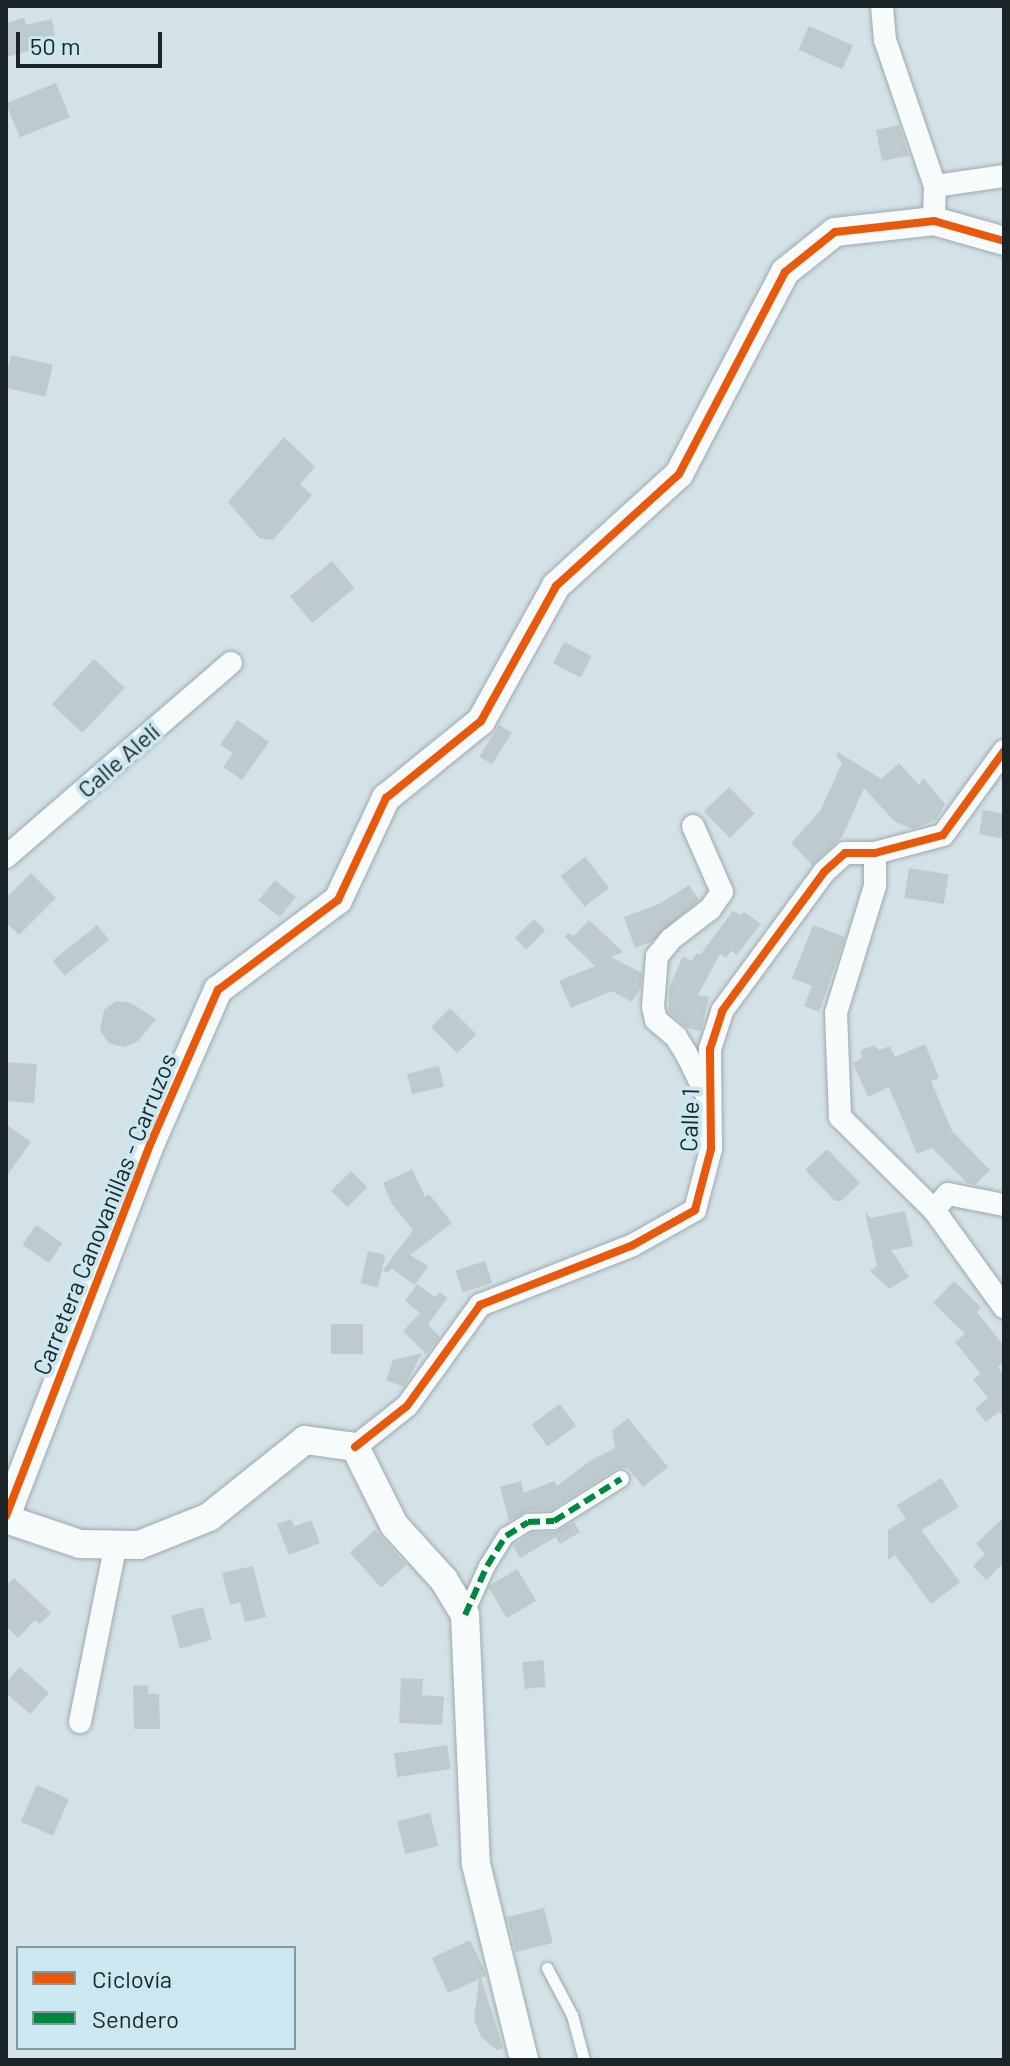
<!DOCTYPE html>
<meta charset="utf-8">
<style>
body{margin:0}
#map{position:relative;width:1010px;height:2066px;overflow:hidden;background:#d3e2e7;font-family:Barlow,sans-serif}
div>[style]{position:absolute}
.building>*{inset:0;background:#becace;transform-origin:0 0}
.roads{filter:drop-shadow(0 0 2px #9ea9ad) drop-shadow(0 0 2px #9ea9ad)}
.service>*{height:11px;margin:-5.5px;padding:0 5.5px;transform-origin:5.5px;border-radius:5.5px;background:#f8fbfb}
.pedestrian>*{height:16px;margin:-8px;padding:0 8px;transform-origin:8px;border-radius:8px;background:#f8fbfb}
.minor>*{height:22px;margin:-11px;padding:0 11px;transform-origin:11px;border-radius:11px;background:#f8fbfb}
.tertiary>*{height:28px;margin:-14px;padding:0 14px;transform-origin:14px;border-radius:14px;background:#f8fbfb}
.quiet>*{height:6px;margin-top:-3px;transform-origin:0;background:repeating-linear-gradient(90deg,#00873e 0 12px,transparent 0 18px)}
.cycleway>*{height:8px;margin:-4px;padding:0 4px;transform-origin:4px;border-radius:4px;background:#e8590c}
span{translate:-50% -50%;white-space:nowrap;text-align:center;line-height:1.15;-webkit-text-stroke:8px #cbe7ef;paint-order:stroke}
.street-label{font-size:24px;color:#1a2427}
.frame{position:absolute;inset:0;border:8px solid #1a2427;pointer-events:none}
.legend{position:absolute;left:16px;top:1946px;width:280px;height:104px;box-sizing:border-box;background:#cbe7ef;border:2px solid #84999f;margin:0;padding:10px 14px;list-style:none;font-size:24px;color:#1a2427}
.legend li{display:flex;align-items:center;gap:16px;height:40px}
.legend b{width:40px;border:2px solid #84999f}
.scale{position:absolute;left:16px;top:32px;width:146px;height:36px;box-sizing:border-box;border:4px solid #1a2427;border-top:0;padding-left:10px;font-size:24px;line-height:28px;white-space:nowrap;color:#1a2427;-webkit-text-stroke:6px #cbe7ef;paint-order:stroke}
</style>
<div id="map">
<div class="building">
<i style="clip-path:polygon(24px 18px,26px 25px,52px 19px,55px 36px,31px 43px,33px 50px,6px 57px,6px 23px)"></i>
<i style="left:809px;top:26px;width:48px;height:26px;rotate:24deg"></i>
<i style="left:56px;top:83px;width:37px;height:54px;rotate:68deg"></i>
<i style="clip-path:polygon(899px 125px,909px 156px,882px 161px,876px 130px)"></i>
<i style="left:11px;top:355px;width:43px;height:33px;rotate:13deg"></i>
<i style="clip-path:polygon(284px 437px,315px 467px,300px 484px,312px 495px,273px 540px,259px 538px,228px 502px)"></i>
<i style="left:332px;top:561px;width:35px;height:55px;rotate:50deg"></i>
<i style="left:564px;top:642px;width:31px;height:24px;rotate:27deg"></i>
<i style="left:94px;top:659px;width:42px;height:62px;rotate:43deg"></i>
<i style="clip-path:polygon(237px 720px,269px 742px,242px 780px,223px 767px,233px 753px,220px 745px)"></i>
<i style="left:499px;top:725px;width:15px;height:37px;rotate:32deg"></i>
<i style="clip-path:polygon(838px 752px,881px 779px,899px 763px,919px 785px,923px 778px,945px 804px,936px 820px,912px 829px,894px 821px,864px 788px,842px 837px,812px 865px,791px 843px,820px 811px,842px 763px,836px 755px)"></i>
<i style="left:729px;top:787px;width:37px;height:35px;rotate:46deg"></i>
<i style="clip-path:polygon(983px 810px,1004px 814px,1004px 839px,979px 834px)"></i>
<i style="left:585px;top:857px;width:39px;height:31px;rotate:52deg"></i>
<i style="left:909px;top:868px;width:40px;height:30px;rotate:9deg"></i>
<i style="clip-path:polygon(31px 873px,56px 898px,19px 935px,6px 923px,6px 898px)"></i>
<i style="left:275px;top:880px;width:27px;height:26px;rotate:39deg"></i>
<i style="clip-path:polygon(689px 885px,699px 900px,651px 942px,635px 948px,624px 917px,659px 904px)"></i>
<i style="clip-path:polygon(733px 911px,740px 915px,744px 912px,761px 924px,737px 955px,731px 951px,726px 958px,720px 954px,698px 995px,709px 997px,701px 1031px,687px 1028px,669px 1012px,669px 988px,683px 956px,691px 961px,697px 953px,700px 955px)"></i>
<i style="left:534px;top:919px;width:16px;height:27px;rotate:45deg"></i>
<i style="clip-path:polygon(589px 920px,623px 952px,611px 957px,642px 973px,641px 987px,632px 1002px,612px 991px,571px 1008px,559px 981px,595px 966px,565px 937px,568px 933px,574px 936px)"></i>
<i style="left:97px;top:925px;width:19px;height:57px;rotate:51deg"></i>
<i style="clip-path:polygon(813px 925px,845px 937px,819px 1012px,804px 1006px,812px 986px,792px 978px)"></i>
<i style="clip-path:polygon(116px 1001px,131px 1003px,156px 1019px,138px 1041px,124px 1047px,109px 1043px,100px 1031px,104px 1010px)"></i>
<i style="left:450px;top:1008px;width:37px;height:27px;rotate:45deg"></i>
<i style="clip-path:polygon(925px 1044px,939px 1078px,931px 1081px,952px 1131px,990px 1170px,975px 1185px,967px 1183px,932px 1148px,917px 1154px,889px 1087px,868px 1097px,853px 1063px,862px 1058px,860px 1051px,874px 1045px,879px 1050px,890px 1046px,895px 1057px)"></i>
<i style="left:6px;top:1062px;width:31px;height:39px;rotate:4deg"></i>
<i style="left:439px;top:1066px;width:21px;height:33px;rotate:76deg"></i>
<i style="clip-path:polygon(6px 1124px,31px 1142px,6px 1177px)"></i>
<i style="clip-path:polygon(827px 1149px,860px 1183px,841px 1201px,835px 1201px,805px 1170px)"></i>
<i style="clip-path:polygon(412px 1169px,425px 1197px,429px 1194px,452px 1223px,410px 1255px,428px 1266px,415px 1285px,392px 1269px,386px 1273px,383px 1270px,413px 1230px,392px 1204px,383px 1183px)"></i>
<i style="left:351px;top:1171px;width:23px;height:28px;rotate:45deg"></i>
<i style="clip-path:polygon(905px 1211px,913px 1246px,891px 1250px,909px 1277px,889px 1289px,870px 1271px,877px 1266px,865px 1212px,871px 1218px)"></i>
<i style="left:36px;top:1225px;width:32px;height:24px;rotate:34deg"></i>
<i style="left:368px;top:1251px;width:18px;height:33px;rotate:13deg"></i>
<i style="left:485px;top:1261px;width:23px;height:31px;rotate:72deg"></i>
<i style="clip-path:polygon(954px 1281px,981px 1307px,977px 1312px,1004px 1346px,1004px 1362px,998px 1367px,1004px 1375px,1004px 1418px,999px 1412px,986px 1422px,975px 1409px,988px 1398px,973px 1379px,981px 1374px,955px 1342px,965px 1334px,933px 1303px)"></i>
<i style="clip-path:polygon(417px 1284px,435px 1297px,440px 1292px,447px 1298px,428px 1325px,440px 1337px,426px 1354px,403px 1331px,420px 1313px,405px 1301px)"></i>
<i style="left:331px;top:1324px;width:32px;height:30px"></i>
<i style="clip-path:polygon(422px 1353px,404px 1387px,386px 1380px,393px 1360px)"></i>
<i style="left:560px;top:1404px;width:27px;height:35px;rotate:54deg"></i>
<i style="clip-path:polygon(628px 1418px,668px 1467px,643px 1487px,628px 1468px,616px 1469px,551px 1510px,527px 1511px,509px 1521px,500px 1487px,521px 1481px,524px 1493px,554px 1481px,557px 1486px,590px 1461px,615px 1448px,612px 1431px)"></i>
<i style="clip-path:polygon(941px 1478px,959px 1507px,921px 1530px,960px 1582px,931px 1604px,895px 1555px,888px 1560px,888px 1530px,906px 1519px,897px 1505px)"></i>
<i style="clip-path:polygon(1004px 1517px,1004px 1563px,986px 1580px,973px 1566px,985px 1554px,976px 1544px)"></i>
<i style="clip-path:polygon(291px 1519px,294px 1527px,311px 1520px,320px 1543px,289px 1555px,277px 1524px)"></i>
<i style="clip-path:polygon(574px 1522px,580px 1532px,560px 1544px,556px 1537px,520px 1558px,513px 1546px,531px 1533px,555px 1532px)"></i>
<i style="left:375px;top:1530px;width:47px;height:34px;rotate:48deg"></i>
<i style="clip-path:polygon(253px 1566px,266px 1617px,245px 1622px,240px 1602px,230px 1605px,222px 1573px)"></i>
<i style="left:517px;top:1569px;width:37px;height:34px;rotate:59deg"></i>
<i style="clip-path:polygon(14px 1578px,51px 1613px,40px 1624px,35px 1620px,18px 1638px,6px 1626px,6px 1586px)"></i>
<i style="left:203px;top:1607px;width:34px;height:33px;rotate:75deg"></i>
<i style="left:543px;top:1660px;width:27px;height:21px;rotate:84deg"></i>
<i style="clip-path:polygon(20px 1667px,49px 1693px,30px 1714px,6px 1693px,6px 1682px)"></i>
<i style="clip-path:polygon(401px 1678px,423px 1679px,422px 1695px,444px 1697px,442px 1725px,399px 1723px)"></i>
<i style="clip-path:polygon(148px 1685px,148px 1694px,159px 1694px,160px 1729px,134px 1729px,133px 1686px)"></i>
<i style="left:447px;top:1745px;width:24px;height:54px;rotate:81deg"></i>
<i style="left:37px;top:1785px;width:35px;height:40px;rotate:24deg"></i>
<i style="left:430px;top:1813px;width:34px;height:34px;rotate:76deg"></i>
<i style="left:544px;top:1908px;width:36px;height:38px;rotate:76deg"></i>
<i style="clip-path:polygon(470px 1940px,484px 1969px,486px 1976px,481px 1978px,503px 2048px,497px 2050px,481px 2037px,474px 2020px,479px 1979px,448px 1993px,432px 1958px)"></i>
</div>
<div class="roads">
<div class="service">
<i style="left:547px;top:1968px;width:53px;rotate:62deg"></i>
<i style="left:572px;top:2015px;width:47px;rotate:75.1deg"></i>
</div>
<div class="pedestrian">
<i style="left:465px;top:1615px;width:54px;rotate:-65.8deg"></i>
<i style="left:487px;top:1566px;width:36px;rotate:-58deg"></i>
<i style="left:506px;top:1536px;width:26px;rotate:-32deg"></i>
<i style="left:528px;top:1522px;width:26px;rotate:-2deg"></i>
<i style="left:554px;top:1521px;width:79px;rotate:-32.1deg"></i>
</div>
<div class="minor">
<i style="left:882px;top:6px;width:34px;rotate:85deg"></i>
<i style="left:885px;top:40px;width:154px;rotate:71.1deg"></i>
<i style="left:935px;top:186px;width:35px;rotate:92deg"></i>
<i style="left:935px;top:186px;width:70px;rotate:-8.2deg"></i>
<i style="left:693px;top:826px;width:72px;rotate:66.3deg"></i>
<i style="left:722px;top:892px;width:21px;rotate:125deg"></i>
<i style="left:710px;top:909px;width:49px;rotate:142.4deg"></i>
<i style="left:671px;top:939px;width:22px;rotate:129deg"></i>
<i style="left:657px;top:956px;width:51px;rotate:94.5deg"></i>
<i style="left:653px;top:1007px;width:13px;rotate:77deg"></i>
<i style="left:656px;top:1020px;width:26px;rotate:40deg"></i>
<i style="left:676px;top:1037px;width:19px;rotate:58deg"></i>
<i style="left:686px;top:1053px;width:50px;rotate:63.9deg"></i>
<i style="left:875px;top:853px;width:33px;rotate:90deg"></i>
<i style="left:875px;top:886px;width:133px;rotate:107.1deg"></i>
<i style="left:836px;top:1013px;width:104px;rotate:87.8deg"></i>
<i style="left:840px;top:1117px;width:132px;rotate:44.7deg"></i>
<i style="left:934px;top:1210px;width:120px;rotate:54.2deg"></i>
<i style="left:6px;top:857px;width:297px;rotate:-40.8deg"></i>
<i style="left:934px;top:1210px;width:21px;rotate:-49deg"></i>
<i style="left:948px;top:1194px;width:57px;rotate:11.1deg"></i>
<i style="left:355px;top:1447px;width:66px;rotate:-38.3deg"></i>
<i style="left:407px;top:1406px;width:125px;rotate:-54.1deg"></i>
<i style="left:480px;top:1305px;width:164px;rotate:-21.4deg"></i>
<i style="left:633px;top:1245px;width:71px;rotate:-29.4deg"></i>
<i style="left:695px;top:1210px;width:63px;rotate:-75.3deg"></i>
<i style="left:711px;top:1149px;width:100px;rotate:-90.6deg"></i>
<i style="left:710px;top:1049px;width:40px;rotate:-72deg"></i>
<i style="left:722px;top:1011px;width:172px;rotate:-53.7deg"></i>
<i style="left:824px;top:872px;width:28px;rotate:-42deg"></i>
<i style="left:845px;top:853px;width:30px"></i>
<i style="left:875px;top:853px;width:70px;rotate:-14.8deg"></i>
<i style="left:943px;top:835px;width:104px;rotate:-54deg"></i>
<i style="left:80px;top:1722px;width:182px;rotate:-78.6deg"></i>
</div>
<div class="tertiary">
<i style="left:6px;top:1516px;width:403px;rotate:-68.8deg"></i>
<i style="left:152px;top:1140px;width:164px;rotate:-66.3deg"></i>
<i style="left:218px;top:990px;width:150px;rotate:-36.9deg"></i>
<i style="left:338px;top:900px;width:113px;rotate:-64.8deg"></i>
<i style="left:386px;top:798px;width:122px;rotate:-39deg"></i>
<i style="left:481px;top:721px;width:154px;rotate:-60.9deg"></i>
<i style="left:556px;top:586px;width:166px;rotate:-42.3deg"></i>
<i style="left:679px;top:474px;width:228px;rotate:-62.3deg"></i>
<i style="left:785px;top:272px;width:64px;rotate:-38.7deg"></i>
<i style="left:835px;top:232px;width:100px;rotate:-6.3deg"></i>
<i style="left:934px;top:221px;width:73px;rotate:15.9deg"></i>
<i style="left:6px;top:1519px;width:78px;rotate:18.7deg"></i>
<i style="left:80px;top:1544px;width:59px;rotate:1deg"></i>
<i style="left:139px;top:1545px;width:75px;rotate:-21.8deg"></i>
<i style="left:209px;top:1517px;width:123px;rotate:-38.7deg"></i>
<i style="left:305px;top:1440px;width:50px;rotate:8deg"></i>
<i style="left:355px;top:1447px;width:87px;rotate:63.4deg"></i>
<i style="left:394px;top:1525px;width:74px;rotate:47.7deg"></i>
<i style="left:444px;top:1580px;width:41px;rotate:59deg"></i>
<i style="left:465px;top:1615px;width:249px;rotate:87.5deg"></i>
<i style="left:476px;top:1864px;width:202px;rotate:76.2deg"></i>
</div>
</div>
<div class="quiet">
<i style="left:465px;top:1615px;width:54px;rotate:-65.8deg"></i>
<i style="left:487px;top:1566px;width:36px;rotate:-58deg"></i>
<i style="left:506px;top:1536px;width:26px;rotate:-32deg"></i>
<i style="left:528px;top:1522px;width:26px;rotate:-2deg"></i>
<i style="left:554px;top:1521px;width:79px;rotate:-32.1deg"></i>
</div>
<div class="cycleway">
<i style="left:355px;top:1447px;width:66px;rotate:-38.3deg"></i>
<i style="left:407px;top:1406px;width:125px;rotate:-54.1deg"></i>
<i style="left:480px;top:1305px;width:164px;rotate:-21.4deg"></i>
<i style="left:633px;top:1245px;width:71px;rotate:-29.4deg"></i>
<i style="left:695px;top:1210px;width:63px;rotate:-75.3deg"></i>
<i style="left:711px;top:1149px;width:100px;rotate:-90.6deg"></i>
<i style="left:710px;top:1049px;width:40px;rotate:-72deg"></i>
<i style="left:722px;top:1011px;width:172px;rotate:-53.7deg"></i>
<i style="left:824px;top:872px;width:28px;rotate:-42deg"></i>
<i style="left:845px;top:853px;width:30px"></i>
<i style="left:875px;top:853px;width:70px;rotate:-14.8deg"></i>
<i style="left:943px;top:835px;width:104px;rotate:-54deg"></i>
<i style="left:6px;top:1516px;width:403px;rotate:-68.8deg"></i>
<i style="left:152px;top:1140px;width:164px;rotate:-66.3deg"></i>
<i style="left:218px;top:990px;width:150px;rotate:-36.9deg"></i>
<i style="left:338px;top:900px;width:113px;rotate:-64.8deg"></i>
<i style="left:386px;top:798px;width:122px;rotate:-39deg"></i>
<i style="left:481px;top:721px;width:154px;rotate:-60.9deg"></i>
<i style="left:556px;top:586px;width:166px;rotate:-42.3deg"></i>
<i style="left:679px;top:474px;width:228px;rotate:-62.3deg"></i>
<i style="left:785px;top:272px;width:64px;rotate:-38.7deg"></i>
<i style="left:835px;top:232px;width:100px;rotate:-6.3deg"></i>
<i style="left:934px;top:221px;width:73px;rotate:15.9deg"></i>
</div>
<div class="street-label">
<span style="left:118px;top:760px;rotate:-41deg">Calle Alelí</span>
<span style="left:689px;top:1120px;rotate:-88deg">Calle 1</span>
<span style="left:104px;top:1214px;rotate:-68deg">Carretera Canovanillas - Carruzos</span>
</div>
<div class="frame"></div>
<ul class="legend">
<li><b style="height:10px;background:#e8590c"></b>Ciclovía</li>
<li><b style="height:10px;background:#00873e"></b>Sendero</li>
</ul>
<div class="scale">50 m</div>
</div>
